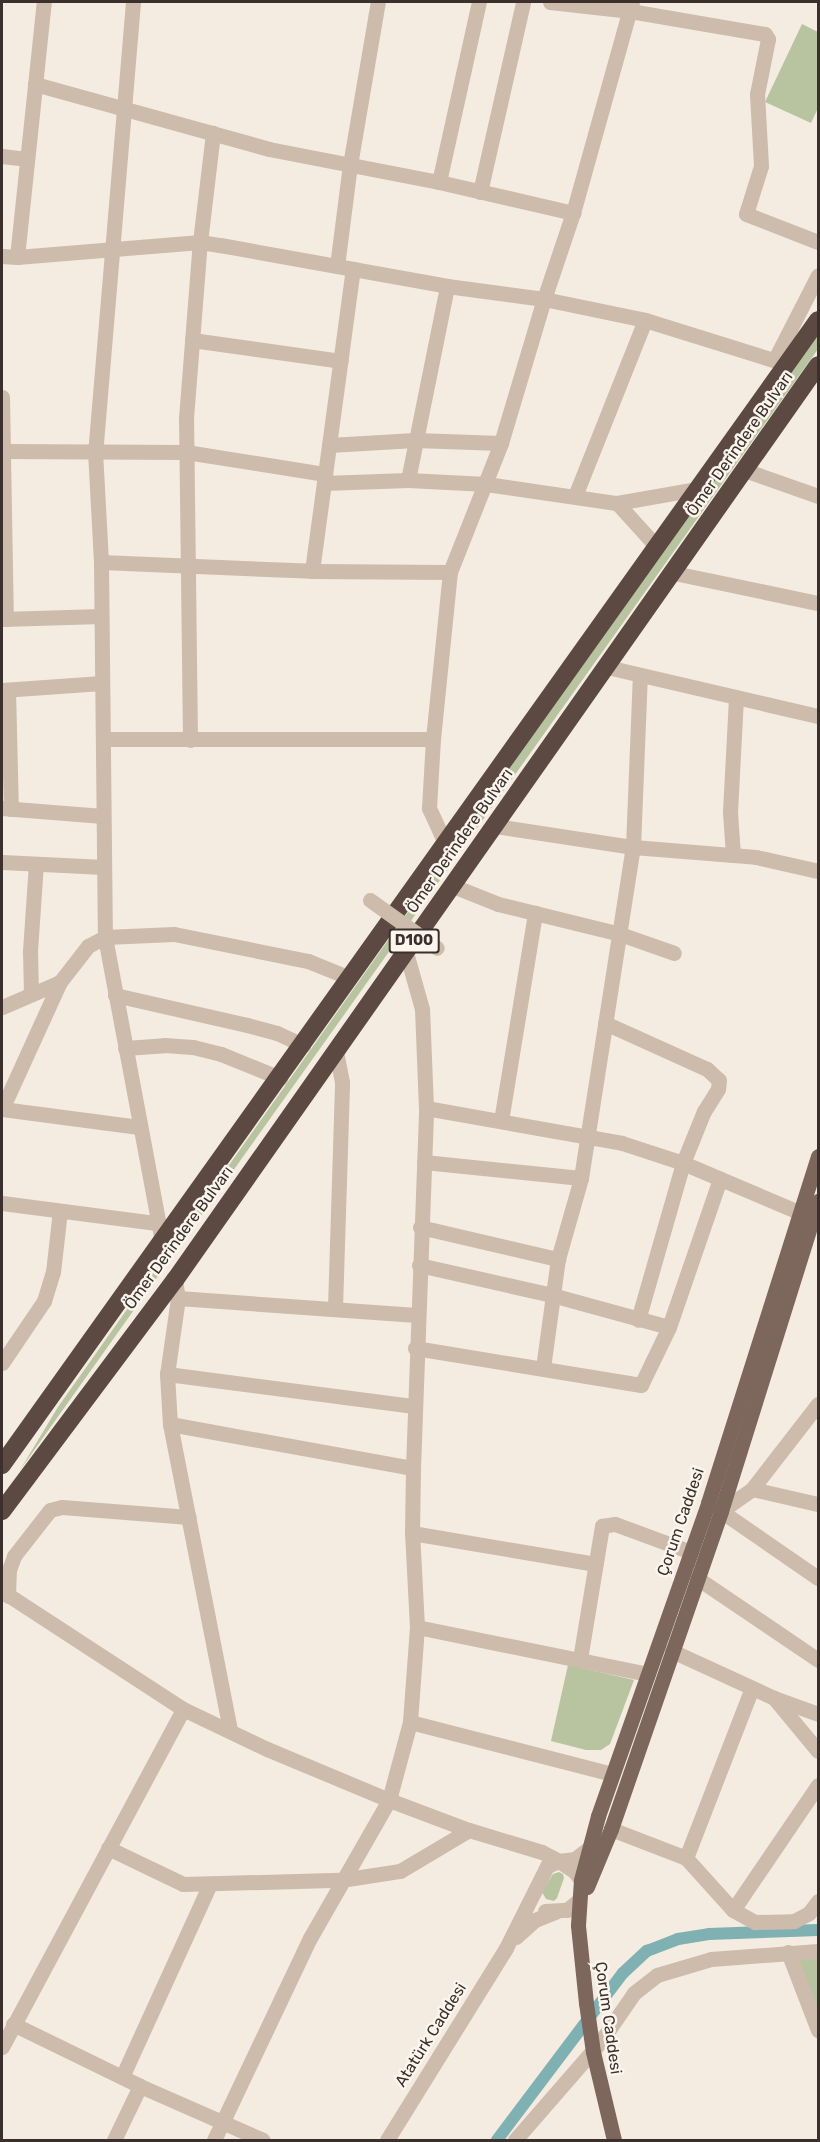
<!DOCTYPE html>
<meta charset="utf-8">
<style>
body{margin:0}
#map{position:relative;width:820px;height:2142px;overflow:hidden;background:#f4ebe1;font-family:Rubik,sans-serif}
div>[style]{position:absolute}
.green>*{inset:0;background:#b8c4a0}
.canal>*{height:12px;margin:-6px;padding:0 6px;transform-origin:6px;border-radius:6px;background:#7fb0b2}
.minor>*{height:15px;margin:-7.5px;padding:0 7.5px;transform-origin:7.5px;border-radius:7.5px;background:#cdbbac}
.major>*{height:15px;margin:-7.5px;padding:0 7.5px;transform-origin:7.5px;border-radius:7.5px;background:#7d675c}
.highway>*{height:18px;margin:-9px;padding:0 9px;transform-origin:9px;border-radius:9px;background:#5c4a42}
.minor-bridge>*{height:15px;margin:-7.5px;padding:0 7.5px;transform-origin:7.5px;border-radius:7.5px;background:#cdbbac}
span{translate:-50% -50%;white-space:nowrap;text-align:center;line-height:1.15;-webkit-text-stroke:5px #fbf5ee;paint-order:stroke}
.shield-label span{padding:2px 4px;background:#fbf5ee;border:2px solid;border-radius:4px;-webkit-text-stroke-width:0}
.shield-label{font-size:15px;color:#3b302b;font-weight:700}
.street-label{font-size:16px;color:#3b302b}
.frame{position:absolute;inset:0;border:3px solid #3b302b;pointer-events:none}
</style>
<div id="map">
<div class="green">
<i style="clip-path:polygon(802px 24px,818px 32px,818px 108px,811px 123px,765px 102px)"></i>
<i style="clip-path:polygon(818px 332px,818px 349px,20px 1470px,58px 1407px)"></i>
<i style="clip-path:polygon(568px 1665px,634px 1680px,610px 1744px,601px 1750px,586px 1750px,551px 1741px)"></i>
<i style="clip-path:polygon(559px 1872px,563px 1874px,564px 1878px,557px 1898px,554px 1901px,546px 1899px,542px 1892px,553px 1874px)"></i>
<i style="clip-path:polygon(818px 1948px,818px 2030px,788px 1952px)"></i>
</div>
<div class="canal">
<i style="left:497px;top:2140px;width:209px;rotate:-53deg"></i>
<i style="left:623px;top:1973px;width:33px;rotate:-43deg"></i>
<i style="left:647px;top:1951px;width:33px;rotate:-21deg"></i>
<i style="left:678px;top:1939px;width:31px;rotate:-9deg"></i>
<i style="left:709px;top:1934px;width:109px;rotate:-2.1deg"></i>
</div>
<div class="minor">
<i style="left:133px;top:2px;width:451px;rotate:94.8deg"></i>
<i style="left:95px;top:451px;width:111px;rotate:86.9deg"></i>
<i style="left:101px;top:562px;width:375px;rotate:89.4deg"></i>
<i style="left:105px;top:937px;width:311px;rotate:79.4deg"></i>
<i style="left:550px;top:2px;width:81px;rotate:6.4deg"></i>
<i style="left:630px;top:11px;width:137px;rotate:9.7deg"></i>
<i style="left:765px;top:34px;width:6px;rotate:59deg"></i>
<i style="left:768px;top:39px;width:56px;rotate:101.3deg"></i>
<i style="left:757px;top:94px;width:72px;rotate:86.8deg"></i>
<i style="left:761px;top:166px;width:50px;rotate:107.4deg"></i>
<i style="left:746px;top:214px;width:77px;rotate:21.3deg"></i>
<i style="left:35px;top:84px;width:243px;rotate:15.5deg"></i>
<i style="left:269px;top:149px;width:173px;rotate:11deg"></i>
<i style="left:439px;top:182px;width:138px;rotate:13deg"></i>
<i style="left:2px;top:156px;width:24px;rotate:7deg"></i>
<i style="left:439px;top:182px;width:184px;rotate:-77.5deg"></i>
<i style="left:480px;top:192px;width:195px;rotate:-77.2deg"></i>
<i style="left:2px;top:256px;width:15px;rotate:4deg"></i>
<i style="left:17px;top:257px;width:184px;rotate:-4.7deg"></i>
<i style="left:200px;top:242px;width:20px;rotate:9deg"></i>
<i style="left:220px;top:245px;width:231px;rotate:10.2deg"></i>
<i style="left:447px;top:286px;width:98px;rotate:7.6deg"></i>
<i style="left:544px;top:299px;width:103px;rotate:11.7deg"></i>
<i style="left:645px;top:320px;width:148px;rotate:17.3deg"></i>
<i style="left:17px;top:257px;width:256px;rotate:-84deg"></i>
<i style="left:337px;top:266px;width:102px;rotate:-82.7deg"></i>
<i style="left:350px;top:165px;width:165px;rotate:-80.3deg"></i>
<i style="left:192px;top:340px;width:150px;rotate:8deg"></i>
<i style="left:775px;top:359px;width:94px;rotate:-62.9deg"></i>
<i style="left:2px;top:397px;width:222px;rotate:89deg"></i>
<i style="left:329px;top:445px;width:86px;rotate:-3.3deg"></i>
<i style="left:415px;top:440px;width:86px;rotate:2deg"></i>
<i style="left:2px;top:451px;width:184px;rotate:0.3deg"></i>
<i style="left:186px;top:452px;width:141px;rotate:9deg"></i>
<i style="left:747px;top:471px;width:75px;rotate:19.4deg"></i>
<i style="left:408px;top:480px;width:198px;rotate:-78.6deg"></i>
<i style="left:324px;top:483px;width:84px;rotate:-2deg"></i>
<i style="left:408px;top:480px;width:78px;rotate:2.9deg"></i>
<i style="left:486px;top:484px;width:132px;rotate:8.3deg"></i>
<i style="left:575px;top:496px;width:189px;rotate:-68.3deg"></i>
<i style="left:656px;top:546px;width:58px;rotate:-132.2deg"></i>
<i style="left:617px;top:503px;width:80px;rotate:-10deg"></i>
<i style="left:101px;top:562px;width:211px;rotate:2.4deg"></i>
<i style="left:312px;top:571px;width:138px;rotate:0.4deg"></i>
<i style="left:312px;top:571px;width:305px;rotate:-82.3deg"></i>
<i style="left:674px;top:573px;width:147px;rotate:11.8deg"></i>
<i style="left:2px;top:619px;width:99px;rotate:-1.7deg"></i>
<i style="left:607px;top:667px;width:217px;rotate:13.1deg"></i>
<i style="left:2px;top:690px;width:100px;rotate:-4deg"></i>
<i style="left:8px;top:690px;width:119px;rotate:88.6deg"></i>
<i style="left:103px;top:739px;width:330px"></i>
<i style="left:190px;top:740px;width:322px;rotate:-90.7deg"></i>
<i style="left:186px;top:418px;width:177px;rotate:-85.5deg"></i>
<i style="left:200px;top:242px;width:110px;rotate:-83.2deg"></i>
<i style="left:2px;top:808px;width:101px;rotate:4.5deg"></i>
<i style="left:495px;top:826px;width:140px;rotate:8.7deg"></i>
<i style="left:633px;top:847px;width:123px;rotate:4.6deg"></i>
<i style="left:756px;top:857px;width:64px;rotate:12.7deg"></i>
<i style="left:446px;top:845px;width:41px;rotate:-114.7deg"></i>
<i style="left:429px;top:808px;width:69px;rotate:-86.7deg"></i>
<i style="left:433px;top:739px;width:168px;rotate:-84.2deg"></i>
<i style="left:450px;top:572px;width:139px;rotate:-68.4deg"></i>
<i style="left:501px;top:443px;width:150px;rotate:-73.4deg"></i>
<i style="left:544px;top:299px;width:91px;rotate:-71.4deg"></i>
<i style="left:573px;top:213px;width:219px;rotate:-74.4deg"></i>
<i style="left:733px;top:855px;width:43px;rotate:-94deg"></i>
<i style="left:730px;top:812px;width:115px;rotate:-87deg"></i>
<i style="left:2px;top:862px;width:102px;rotate:2.8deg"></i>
<i style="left:453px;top:886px;width:48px;rotate:21.8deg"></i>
<i style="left:498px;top:904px;width:126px;rotate:13.8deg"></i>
<i style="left:620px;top:934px;width:57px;rotate:19.4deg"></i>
<i style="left:31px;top:994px;width:43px;rotate:-91.3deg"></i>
<i style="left:30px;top:951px;width:87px;rotate:-86.1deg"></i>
<i style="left:115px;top:995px;width:135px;rotate:12.8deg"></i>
<i style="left:247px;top:1025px;width:31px;rotate:15deg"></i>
<i style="left:277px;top:1033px;width:29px;rotate:25deg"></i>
<i style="left:2px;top:1007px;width:63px;rotate:-23.3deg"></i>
<i style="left:605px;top:1023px;width:112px;rotate:24.3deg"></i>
<i style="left:707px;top:1069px;width:16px;rotate:43deg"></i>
<i style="left:719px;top:1080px;width:9px;rotate:96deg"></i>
<i style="left:718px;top:1089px;width:26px;rotate:122deg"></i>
<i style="left:704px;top:1111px;width:56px;rotate:112deg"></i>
<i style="left:683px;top:1163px;width:163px;rotate:106deg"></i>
<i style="left:125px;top:1048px;width:39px;rotate:-4deg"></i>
<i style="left:164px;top:1045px;width:29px;rotate:4deg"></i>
<i style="left:193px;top:1047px;width:29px;rotate:14deg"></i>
<i style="left:221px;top:1054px;width:64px;rotate:22.1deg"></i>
<i style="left:426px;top:1108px;width:199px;rotate:10.1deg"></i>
<i style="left:622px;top:1143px;width:64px;rotate:18.2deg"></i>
<i style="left:683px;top:1163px;width:138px;rotate:23deg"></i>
<i style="left:501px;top:1121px;width:211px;rotate:-80.7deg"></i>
<i style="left:139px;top:1127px;width:138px;rotate:-172.5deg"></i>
<i style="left:2px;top:1109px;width:140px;rotate:-65.5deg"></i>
<i style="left:60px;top:982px;width:46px;rotate:-52.1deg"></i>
<i style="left:88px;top:946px;width:19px;rotate:-28deg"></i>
<i style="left:105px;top:937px;width:69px;rotate:-2.5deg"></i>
<i style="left:174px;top:934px;width:137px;rotate:11.4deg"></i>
<i style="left:308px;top:961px;width:45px;rotate:22deg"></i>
<i style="left:424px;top:1162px;width:158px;rotate:5.8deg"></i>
<i style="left:2px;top:1203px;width:156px;rotate:7.4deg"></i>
<i style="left:420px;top:1227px;width:142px;rotate:13.1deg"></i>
<i style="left:419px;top:1265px;width:136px;rotate:12.7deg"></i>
<i style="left:552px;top:1295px;width:121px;rotate:15.3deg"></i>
<i style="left:175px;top:1280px;width:18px;rotate:81deg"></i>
<i style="left:178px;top:1298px;width:77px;rotate:98.2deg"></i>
<i style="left:167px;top:1374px;width:50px;rotate:86.6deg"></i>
<i style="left:170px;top:1424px;width:313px;rotate:78.9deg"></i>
<i style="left:178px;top:1298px;width:239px;rotate:4.1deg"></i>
<i style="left:335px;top:1308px;width:226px;rotate:-88.2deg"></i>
<i style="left:342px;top:1082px;width:31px;rotate:-101deg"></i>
<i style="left:415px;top:1348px;width:229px;rotate:9.3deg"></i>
<i style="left:641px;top:1385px;width:64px;rotate:-64.2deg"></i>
<i style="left:669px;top:1327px;width:157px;rotate:-71deg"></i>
<i style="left:2px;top:1363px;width:75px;rotate:-55.9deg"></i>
<i style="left:44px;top:1301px;width:30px;rotate:-73deg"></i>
<i style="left:53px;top:1272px;width:61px;rotate:-83.5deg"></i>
<i style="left:543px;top:1368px;width:110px;rotate:-82.2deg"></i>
<i style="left:558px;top:1259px;width:84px;rotate:-74.1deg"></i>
<i style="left:581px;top:1178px;width:335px;rotate:-81.1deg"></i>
<i style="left:633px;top:847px;width:172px;rotate:-87.7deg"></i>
<i style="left:167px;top:1374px;width:249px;rotate:7.4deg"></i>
<i style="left:170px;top:1424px;width:247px;rotate:10.3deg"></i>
<i style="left:752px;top:1489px;width:68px;rotate:12.8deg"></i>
<i style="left:715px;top:1507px;width:125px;rotate:34.6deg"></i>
<i style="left:721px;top:1511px;width:38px;rotate:-35deg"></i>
<i style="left:752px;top:1489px;width:108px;rotate:-52.2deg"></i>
<i style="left:412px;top:1533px;width:186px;rotate:9.6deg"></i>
<i style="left:697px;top:1578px;width:146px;rotate:34.1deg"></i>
<i style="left:2px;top:1591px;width:216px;rotate:33.1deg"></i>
<i style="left:183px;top:1709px;width:93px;rotate:25.5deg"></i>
<i style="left:267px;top:1749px;width:132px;rotate:22.7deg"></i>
<i style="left:389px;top:1800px;width:85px;rotate:20.6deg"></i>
<i style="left:469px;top:1830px;width:76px;rotate:16.8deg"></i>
<i style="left:542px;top:1852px;width:19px;rotate:28deg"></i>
<i style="left:559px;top:1861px;width:16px;rotate:-7deg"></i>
<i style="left:575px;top:1859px;width:18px;rotate:-38deg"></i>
<i style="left:8px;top:1596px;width:26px;rotate:-88deg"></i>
<i style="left:9px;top:1570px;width:15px;rotate:-70deg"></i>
<i style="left:14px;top:1556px;width:58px;rotate:-52deg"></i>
<i style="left:50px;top:1510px;width:12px;rotate:-14deg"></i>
<i style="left:62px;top:1507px;width:127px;rotate:4.5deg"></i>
<i style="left:417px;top:1627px;width:235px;rotate:11.5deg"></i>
<i style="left:672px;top:1651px;width:112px;rotate:24.7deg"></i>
<i style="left:774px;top:1698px;width:47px;rotate:20deg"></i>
<i style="left:580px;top:1659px;width:135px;rotate:-80.6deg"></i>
<i style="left:602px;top:1526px;width:13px;rotate:-9deg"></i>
<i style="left:615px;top:1524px;width:81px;rotate:20.2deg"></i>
<i style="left:774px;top:1698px;width:69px;rotate:50.3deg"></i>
<i style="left:410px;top:1722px;width:209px;rotate:14.4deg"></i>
<i style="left:611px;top:1829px;width:80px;rotate:21.1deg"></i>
<i style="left:686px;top:1858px;width:70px;rotate:47.9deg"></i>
<i style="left:733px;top:1910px;width:25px;rotate:29deg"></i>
<i style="left:755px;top:1922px;width:39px;rotate:-1deg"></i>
<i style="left:794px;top:1921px;width:17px;rotate:-28deg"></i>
<i style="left:809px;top:1913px;width:15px;rotate:-53deg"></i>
<i style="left:108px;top:1848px;width:83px;rotate:25.6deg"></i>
<i style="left:183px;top:1884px;width:158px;rotate:-1.5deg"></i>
<i style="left:341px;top:1880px;width:60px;rotate:-8.7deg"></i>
<i style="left:400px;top:1871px;width:80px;rotate:-30.7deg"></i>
<i style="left:686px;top:1858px;width:182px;rotate:-68.8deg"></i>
<i style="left:733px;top:1910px;width:151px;rotate:-55.8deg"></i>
<i style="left:545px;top:1911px;width:22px;rotate:-3deg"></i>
<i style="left:567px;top:1910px;width:16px;rotate:-40deg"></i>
<i style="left:516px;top:1937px;width:25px;rotate:-42deg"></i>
<i style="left:535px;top:1920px;width:22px;rotate:-22deg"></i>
<i style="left:788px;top:1952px;width:84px;rotate:69deg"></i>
<i style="left:13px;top:2024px;width:141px;rotate:26deg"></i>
<i style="left:140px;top:2086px;width:134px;rotate:23.7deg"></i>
<i style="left:2px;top:2047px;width:383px;rotate:-61.8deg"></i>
<i style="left:122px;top:2077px;width:212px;rotate:-65.5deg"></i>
<i style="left:114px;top:2140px;width:60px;rotate:-64.3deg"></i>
<i style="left:214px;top:2140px;width:224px;rotate:-64.6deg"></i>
<i style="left:310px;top:1938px;width:159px;rotate:-60.2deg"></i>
<i style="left:389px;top:1800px;width:81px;rotate:-74.9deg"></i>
<i style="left:410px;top:1722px;width:95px;rotate:-85.8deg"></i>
<i style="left:417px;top:1627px;width:94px;rotate:-93deg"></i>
<i style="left:412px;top:1533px;width:65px;rotate:-89.1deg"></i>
<i style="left:413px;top:1468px;width:360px;rotate:-87.9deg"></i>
<i style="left:426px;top:1108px;width:99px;rotate:-92.3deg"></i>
<i style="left:422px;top:1009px;width:59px;rotate:-105.7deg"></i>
<i style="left:387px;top:2140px;width:226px;rotate:-58.2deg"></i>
<i style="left:506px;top:1948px;width:92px;rotate:-63.4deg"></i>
<i style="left:547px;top:1866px;width:13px;rotate:-23deg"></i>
<i style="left:559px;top:1861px;width:18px;rotate:34deg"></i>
<i style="left:574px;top:1871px;width:11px;rotate:52deg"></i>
<i style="left:515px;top:2140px;width:131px;rotate:-49deg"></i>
<i style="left:601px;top:2041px;width:58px;rotate:-55.5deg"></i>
<i style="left:634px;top:1993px;width:29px;rotate:-38deg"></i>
<i style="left:657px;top:1975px;width:56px;rotate:-16.5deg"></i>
<i style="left:711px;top:1959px;width:107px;rotate:-4.3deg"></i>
</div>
<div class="major">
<i style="left:587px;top:1887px;width:63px;rotate:-67.5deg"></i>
<i style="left:611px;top:1829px;width:336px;rotate:-70.9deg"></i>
<i style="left:721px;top:1511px;width:325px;rotate:-72.6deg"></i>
<i style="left:614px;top:2140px;width:90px;rotate:-103.4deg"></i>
<i style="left:593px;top:2052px;width:49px;rotate:-98.1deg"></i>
<i style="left:586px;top:2003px;width:78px;rotate:-95.9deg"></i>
<i style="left:578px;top:1925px;width:45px;rotate:-86.2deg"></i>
<i style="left:581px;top:1880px;width:66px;rotate:-75.1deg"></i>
<i style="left:598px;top:1816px;width:332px;rotate:-70.6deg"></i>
<i style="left:708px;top:1503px;width:364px;rotate:-72.4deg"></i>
</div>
<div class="highway">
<i style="left:2px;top:1465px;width:1406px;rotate:-54.52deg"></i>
<i style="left:2px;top:1511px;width:289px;rotate:-53.2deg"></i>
<i style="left:175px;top:1280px;width:1118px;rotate:-54.9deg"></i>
</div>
<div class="minor-bridge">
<i style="left:370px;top:900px;width:82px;rotate:35.6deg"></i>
</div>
<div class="shield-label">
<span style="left:414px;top:941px">D100</span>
</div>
<div class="street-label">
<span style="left:740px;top:444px;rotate:-55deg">Ömer Derindere Bulvarı</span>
<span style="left:460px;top:841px;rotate:-55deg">Ömer Derindere Bulvarı</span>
<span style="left:179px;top:1238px;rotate:-54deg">Ömer Derindere Bulvarı</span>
<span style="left:681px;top:1522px;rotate:-71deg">Çorum Caddesi</span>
<span style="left:608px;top:2018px;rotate:82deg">Çorum Caddesi</span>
<span style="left:431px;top:2035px;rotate:-58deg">Atatürk Caddesi</span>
</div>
<div class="frame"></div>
</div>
